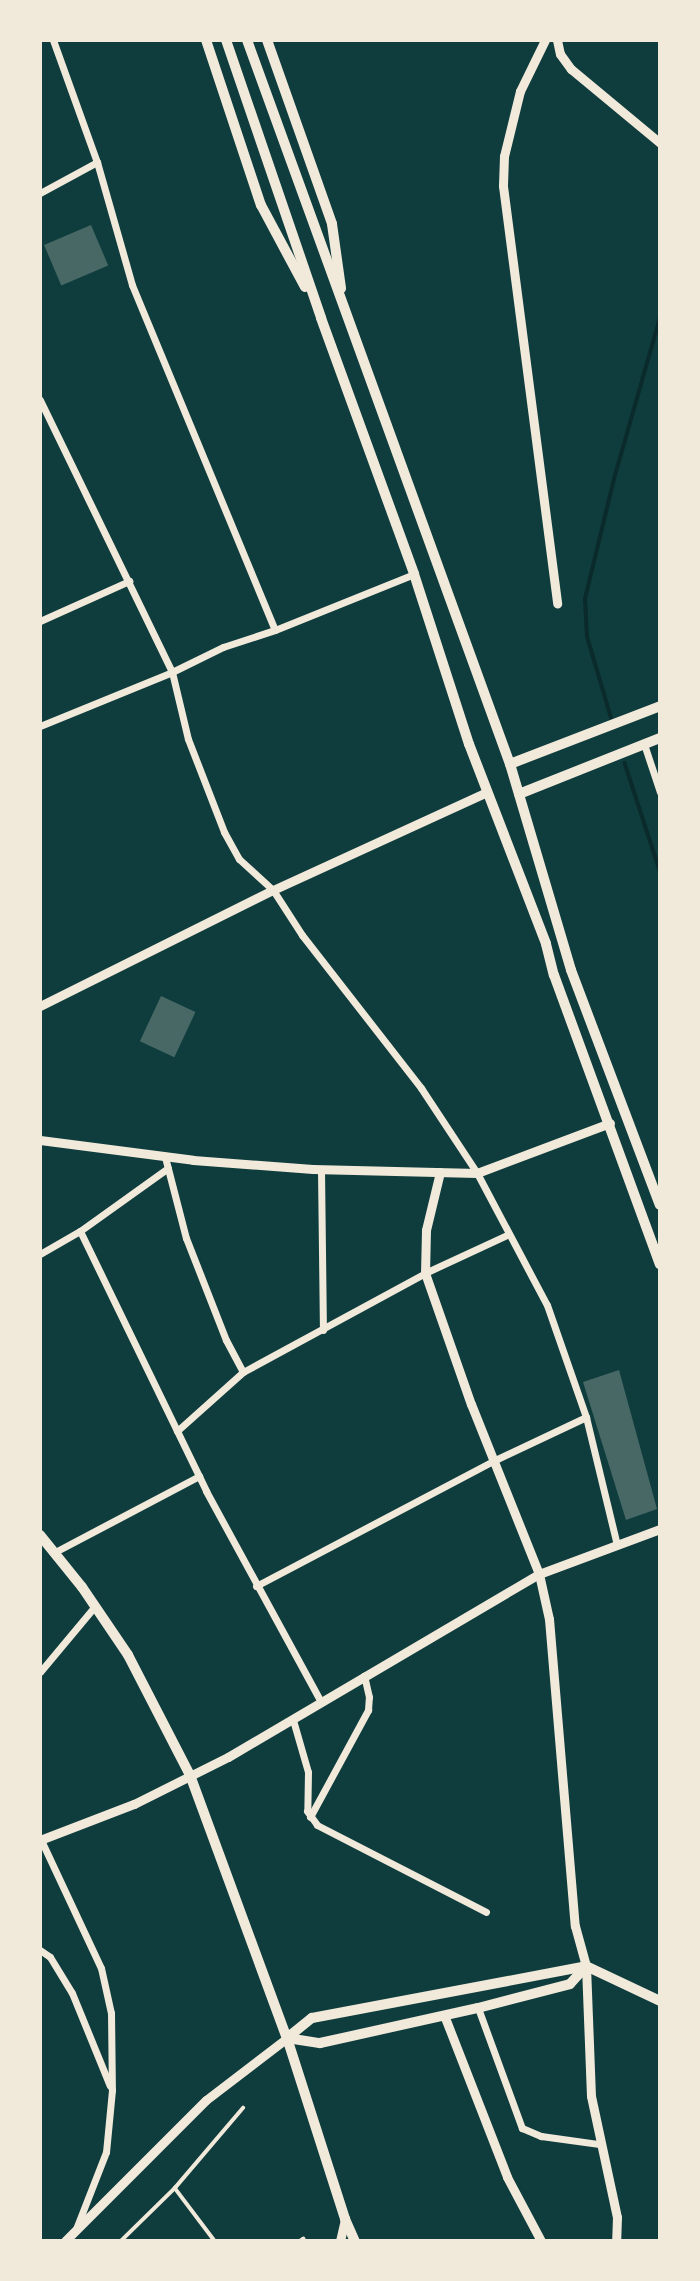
<!DOCTYPE html>
<style>
body{margin:0}
#map{position:relative;width:700px;height:2281px;overflow:hidden;background:#0f3d3e;font-family:Karla,sans-serif}
div>[style]{position:absolute}
.stream>*{height:3.5px;margin:-1.75px;padding:0 1.75px;transform-origin:1.75px;border-radius:1.75px;background:#0a2a2b}
.building>*{inset:0;background:#486865;transform-origin:0 0}
.service>*{height:3.5px;margin:-1.75px;padding:0 1.75px;transform-origin:1.75px;border-radius:1.75px;background:#f1e9da}
.minor>*{height:7px;margin:-3.5px;padding:0 3.5px;transform-origin:3.5px;border-radius:3.5px;background:#f1e9da}
.tertiary>*{height:9px;margin:-4.5px;padding:0 4.5px;transform-origin:4.5px;border-radius:4.5px;background:#f1e9da}
.secondary>*{height:10px;margin:-5px;padding:0 5px;transform-origin:5px;border-radius:5px;background:#f1e9da}
.primary>*{height:10px;margin:-5px;padding:0 5px;transform-origin:5px;border-radius:5px;background:#f1e9da}
span{translate:-50% -50%;white-space:nowrap;text-align:center;line-height:1.15;-webkit-text-stroke:6px #f1e9da;paint-order:stroke}
.frame{position:absolute;inset:0;border:42px solid #f1e9da;pointer-events:none}
</style>
<div id="map">
<div class="stream">
<i style="left:611px;top:718px;width:84px;rotate:-106.5deg"></i>
<i style="left:587px;top:637px;width:38px;rotate:-93deg"></i>
<i style="left:585px;top:599px;width:123px;rotate:-76.4deg"></i>
<i style="left:614px;top:479px;width:167px;rotate:-74.1deg"></i>
<i style="left:625px;top:763px;width:114px;rotate:72deg"></i>
</div>
<div class="building">
<i style="left:91px;top:225px;width:44px;height:51px;rotate:67deg"></i>
<i style="left:161px;top:996px;width:38px;height:50px;rotate:25deg"></i>
<i style="clip-path:polygon(619px 1370px,657px 1509px,626px 1520px,583px 1382px)"></i>
</div>
<div class="service">
<i style="left:175px;top:2188px;width:66px;rotate:53deg"></i>
<i style="left:121px;top:2241px;width:76px;rotate:-44.5deg"></i>
<i style="left:175px;top:2188px;width:105px;rotate:-49.6deg"></i>
<i style="left:300px;top:2241px;width:4px;rotate:-34deg"></i>
</div>
<div class="minor">
<i style="left:53px;top:40px;width:130px;rotate:70.2deg"></i>
<i style="left:97px;top:162px;width:128px;rotate:74.1deg"></i>
<i style="left:132px;top:285px;width:373px;rotate:67.5deg"></i>
<i style="left:40px;top:193px;width:65px;rotate:-28.5deg"></i>
<i style="left:40px;top:400px;width:302px;rotate:64.1deg"></i>
<i style="left:172px;top:672px;width:69px;rotate:76.6deg"></i>
<i style="left:188px;top:739px;width:100px;rotate:68.8deg"></i>
<i style="left:224px;top:832px;width:31px;rotate:61deg"></i>
<i style="left:239px;top:859px;width:46px;rotate:42.4deg"></i>
<i style="left:273px;top:890px;width:54px;rotate:57.2deg"></i>
<i style="left:302px;top:935px;width:194px;rotate:52.1deg"></i>
<i style="left:421px;top:1088px;width:102px;rotate:56.6deg"></i>
<i style="left:477px;top:1173px;width:149px;rotate:62.1deg"></i>
<i style="left:547px;top:1305px;width:119px;rotate:70.8deg"></i>
<i style="left:586px;top:1417px;width:132px;rotate:76.4deg"></i>
<i style="left:40px;top:621px;width:98px;rotate:-24.2deg"></i>
<i style="left:40px;top:726px;width:143px;rotate:-22.2deg"></i>
<i style="left:172px;top:672px;width:57px;rotate:-26.1deg"></i>
<i style="left:223px;top:647px;width:55px;rotate:-18.1deg"></i>
<i style="left:275px;top:630px;width:150px;rotate:-21.9deg"></i>
<i style="left:644px;top:744px;width:51px;rotate:71.6deg"></i>
<i style="left:165px;top:1157px;width:84px;rotate:75.5deg"></i>
<i style="left:186px;top:1238px;width:110px;rotate:68.6deg"></i>
<i style="left:226px;top:1340px;width:36px;rotate:62deg"></i>
<i style="left:321px;top:1170px;width:160px;rotate:89.3deg"></i>
<i style="left:80px;top:1231px;width:289px;rotate:64.1deg"></i>
<i style="left:206px;top:1491px;width:240px;rotate:61.4deg"></i>
<i style="left:40px;top:1254px;width:46px;rotate:-29.9deg"></i>
<i style="left:80px;top:1231px;width:108px;rotate:-35.6deg"></i>
<i style="left:177px;top:1431px;width:89px;rotate:-41.8deg"></i>
<i style="left:243px;top:1372px;width:207px;rotate:-28.5deg"></i>
<i style="left:425px;top:1273px;width:90px;rotate:-24.9deg"></i>
<i style="left:55px;top:1552px;width:163px;rotate:-27.8deg"></i>
<i style="left:256px;top:1586px;width:268px;rotate:-27.8deg"></i>
<i style="left:493px;top:1461px;width:103px;rotate:-25.3deg"></i>
<i style="left:40px;top:1672px;width:86px;rotate:-50.2deg"></i>
<i style="left:293px;top:1720px;width:54px;rotate:73.9deg"></i>
<i style="left:308px;top:1772px;width:39px;rotate:91deg"></i>
<i style="left:307px;top:1811px;width:17px;rotate:54deg"></i>
<i style="left:317px;top:1825px;width:190px;rotate:27.2deg"></i>
<i style="left:310px;top:1817px;width:122px;rotate:-61.5deg"></i>
<i style="left:368px;top:1710px;width:13px;rotate:-86deg"></i>
<i style="left:369px;top:1697px;width:22px;rotate:-103deg"></i>
<i style="left:41px;top:1840px;width:141px;rotate:64.9deg"></i>
<i style="left:101px;top:1968px;width:46px;rotate:77.5deg"></i>
<i style="left:111px;top:2013px;width:77px;rotate:89.3deg"></i>
<i style="left:112px;top:2090px;width:62px;rotate:95.5deg"></i>
<i style="left:106px;top:2152px;width:83px;rotate:111.3deg"></i>
<i style="left:40px;top:1950px;width:12px;rotate:35deg"></i>
<i style="left:50px;top:1957px;width:42px;rotate:58.6deg"></i>
<i style="left:72px;top:1993px;width:100px;rotate:67.8deg"></i>
<i style="left:478px;top:2008px;width:128px;rotate:69.9deg"></i>
<i style="left:522px;top:2128px;width:21px;rotate:23deg"></i>
<i style="left:541px;top:2136px;width:59px;rotate:7.9deg"></i>
</div>
<div class="tertiary">
<i style="left:545px;top:40px;width:57px;rotate:116.1deg"></i>
<i style="left:520px;top:91px;width:67px;rotate:103.8deg"></i>
<i style="left:504px;top:156px;width:30px;rotate:92deg"></i>
<i style="left:503px;top:186px;width:421px;rotate:82.6deg"></i>
<i style="left:557px;top:40px;width:14px;rotate:78deg"></i>
<i style="left:560px;top:54px;width:19px;rotate:54deg"></i>
<i style="left:571px;top:69px;width:116px;rotate:39.7deg"></i>
<i style="left:40px;top:1006px;width:260px;rotate:-26.5deg"></i>
<i style="left:273px;top:890px;width:235px;rotate:-24.6deg"></i>
<i style="left:40px;top:1140px;width:154px;rotate:7.4deg"></i>
<i style="left:193px;top:1160px;width:120px;rotate:4.3deg"></i>
<i style="left:313px;top:1169px;width:164px;rotate:1.4deg"></i>
<i style="left:477px;top:1173px;width:142px;rotate:-20.6deg"></i>
<i style="left:440px;top:1172px;width:60px;rotate:103.6deg"></i>
<i style="left:426px;top:1230px;width:43px;rotate:91.3deg"></i>
<i style="left:425px;top:1273px;width:139px;rotate:70.7deg"></i>
<i style="left:471px;top:1404px;width:183px;rotate:68.2deg"></i>
<i style="left:539px;top:1574px;width:46px;rotate:77.5deg"></i>
<i style="left:549px;top:1619px;width:308px;rotate:85.2deg"></i>
<i style="left:575px;top:1926px;width:41px;rotate:74.6deg"></i>
<i style="left:586px;top:1966px;width:130px;rotate:87.8deg"></i>
<i style="left:591px;top:2096px;width:124px;rotate:77.9deg"></i>
<i style="left:617px;top:2217px;width:24px;rotate:92deg"></i>
<i style="left:40px;top:1840px;width:101px;rotate:-21deg"></i>
<i style="left:134px;top:1804px;width:105px;rotate:-26.6deg"></i>
<i style="left:228px;top:1757px;width:361px;rotate:-30.5deg"></i>
<i style="left:539px;top:1574px;width:129px;rotate:-20.4deg"></i>
<i style="left:444px;top:2015px;width:174px;rotate:68.7deg"></i>
<i style="left:507px;top:2177px;width:72px;rotate:62deg"></i>
<i style="left:65px;top:2241px;width:199px;rotate:-45deg"></i>
<i style="left:206px;top:2100px;width:102px;rotate:-37.4deg"></i>
<i style="left:340px;top:2241px;width:23px;rotate:-77deg"></i>
</div>
<div class="secondary">
<i style="left:510px;top:764px;width:161px;rotate:-21.1deg"></i>
<i style="left:519px;top:794px;width:152px;rotate:-21.7deg"></i>
<i style="left:40px;top:1535px;width:67px;rotate:51.1deg"></i>
<i style="left:82px;top:1587px;width:82px;rotate:55.9deg"></i>
<i style="left:128px;top:1655px;width:135px;rotate:62.7deg"></i>
<i style="left:190px;top:1775px;width:280px;rotate:69.8deg"></i>
<i style="left:287px;top:2038px;width:190px;rotate:72.2deg"></i>
<i style="left:345px;top:2219px;width:24px;rotate:66deg"></i>
<i style="left:287px;top:2038px;width:32px;rotate:-39deg"></i>
<i style="left:312px;top:2018px;width:279px;rotate:-10.7deg"></i>
<i style="left:586px;top:1966px;width:82px;rotate:25.3deg"></i>
<i style="left:287px;top:2038px;width:33px;rotate:9deg"></i>
<i style="left:320px;top:2043px;width:162px;rotate:-12.5deg"></i>
<i style="left:478px;top:2008px;width:95px;rotate:-14.6deg"></i>
<i style="left:570px;top:1984px;width:24px;rotate:-48deg"></i>
</div>
<div class="primary">
<i style="left:206px;top:40px;width:174px;rotate:71.6deg"></i>
<i style="left:261px;top:205px;width:93px;rotate:61.8deg"></i>
<i style="left:226px;top:40px;width:294px;rotate:71.1deg"></i>
<i style="left:321px;top:318px;width:272px;rotate:70deg"></i>
<i style="left:414px;top:574px;width:179px;rotate:72.1deg"></i>
<i style="left:469px;top:744px;width:214px;rotate:68.9deg"></i>
<i style="left:546px;top:944px;width:32px;rotate:76deg"></i>
<i style="left:554px;top:975px;width:308px;rotate:69.9deg"></i>
<i style="left:247px;top:40px;width:770px;rotate:70.04deg"></i>
<i style="left:510px;top:764px;width:215px;rotate:73.5deg"></i>
<i style="left:571px;top:970px;width:251px;rotate:69.3deg"></i>
<i style="left:267px;top:40px;width:195px;rotate:70.5deg"></i>
<i style="left:332px;top:224px;width:65px;rotate:82deg"></i>
</div>
<div class="frame"></div>
</div>
